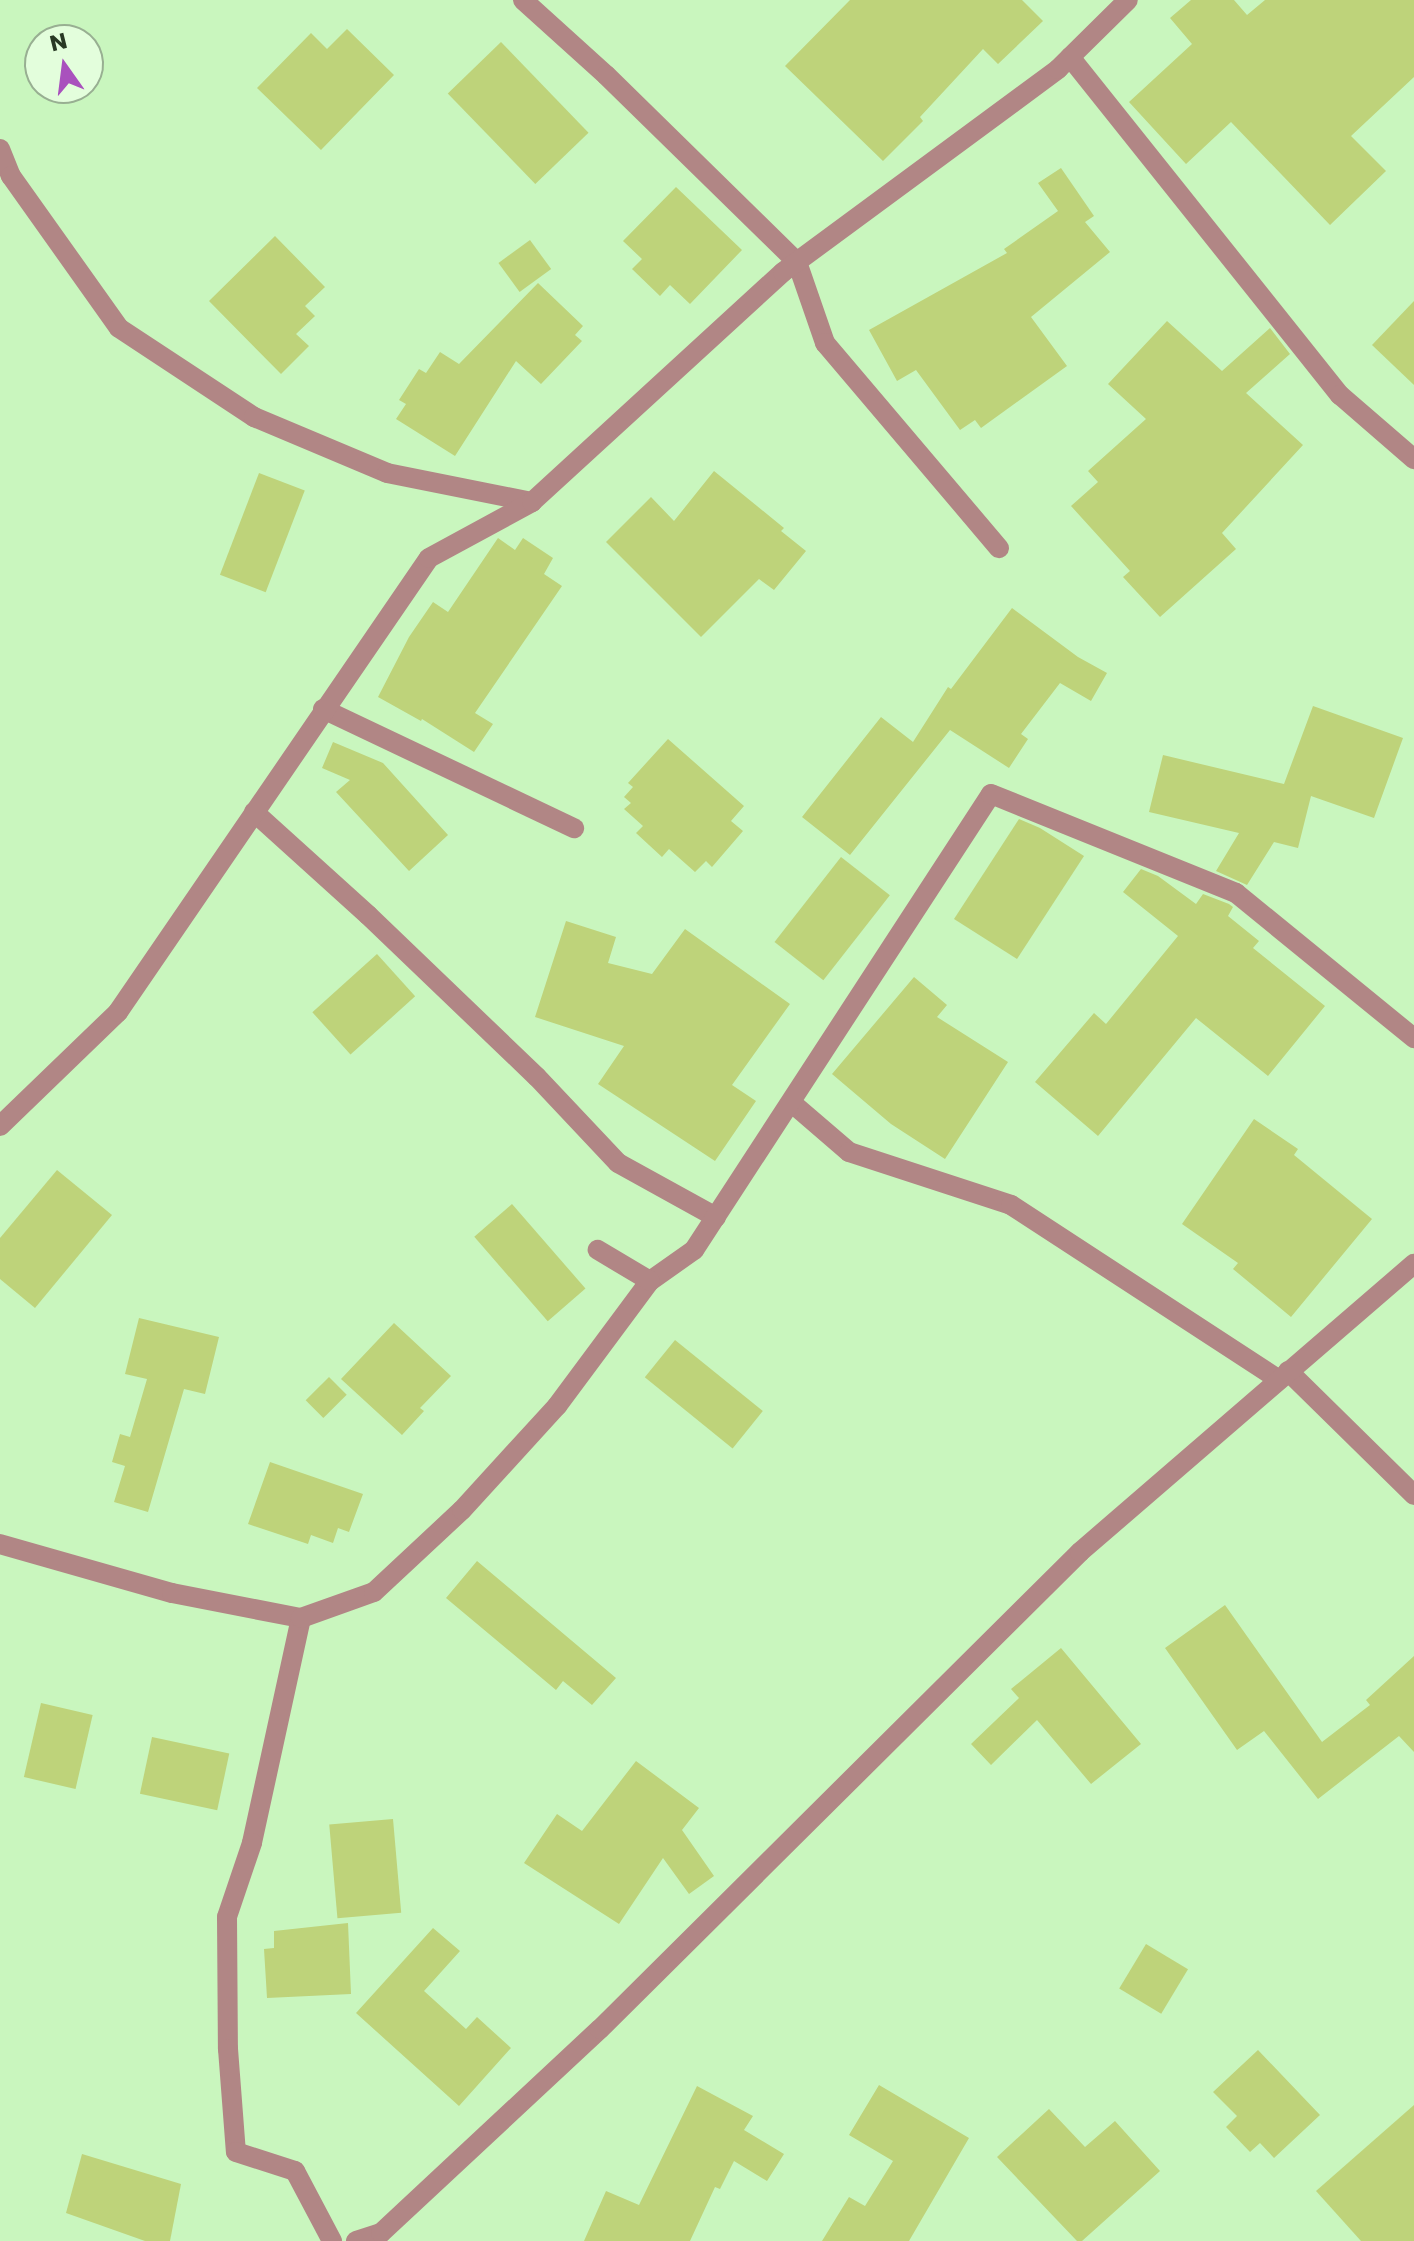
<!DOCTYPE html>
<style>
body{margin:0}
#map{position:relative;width:1414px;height:2241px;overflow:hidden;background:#c9f6be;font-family:Poppins,sans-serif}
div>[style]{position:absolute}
.building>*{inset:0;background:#bed37a;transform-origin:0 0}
.minor>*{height:20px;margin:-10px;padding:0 10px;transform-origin:10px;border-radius:10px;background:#b18685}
span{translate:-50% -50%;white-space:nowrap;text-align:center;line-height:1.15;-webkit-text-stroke:7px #e3fedc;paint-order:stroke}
.north{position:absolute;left:24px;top:24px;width:80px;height:80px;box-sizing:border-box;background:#e3fedc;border:2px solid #98af92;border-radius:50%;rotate:346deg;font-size:22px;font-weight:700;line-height:32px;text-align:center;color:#283924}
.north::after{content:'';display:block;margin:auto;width:28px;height:36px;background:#a951bd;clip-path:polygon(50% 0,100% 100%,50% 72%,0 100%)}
</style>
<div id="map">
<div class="building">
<i style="clip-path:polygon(850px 0,1022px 0,1043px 21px,998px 64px,983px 49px,920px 117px,923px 121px,883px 161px,785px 66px)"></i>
<i style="clip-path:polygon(1191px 0,1234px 0,1247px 15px,1265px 0,1414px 0,1414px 77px,1351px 136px,1386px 171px,1330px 225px,1231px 122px,1186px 164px,1129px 102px,1192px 44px,1170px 18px)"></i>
<i style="clip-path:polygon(347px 29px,394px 75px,321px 150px,257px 88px,311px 33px,327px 49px)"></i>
<i style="left:501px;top:42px;width:126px;height:74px;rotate:46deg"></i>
<i style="clip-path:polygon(1061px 168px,1094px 216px,1085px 222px,1110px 252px,1031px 317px,1067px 366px,981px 428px,975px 420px,960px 430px,916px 370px,897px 381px,869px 330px,1007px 253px,1004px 249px,1058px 211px,1038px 183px)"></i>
<i style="clip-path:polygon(676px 187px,742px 250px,690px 304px,670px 285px,660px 296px,632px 269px,642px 259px,623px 241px)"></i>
<i style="clip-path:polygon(275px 236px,325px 287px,305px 306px,315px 316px,296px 334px,309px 346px,281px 374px,209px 301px)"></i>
<i style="left:530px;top:240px;width:36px;height:39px;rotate:54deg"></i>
<i style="clip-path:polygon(538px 283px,583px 326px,575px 335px,582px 341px,541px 384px,516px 361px,455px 456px,396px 419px,406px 404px,399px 400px,419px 369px,426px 373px,440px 352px,459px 364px)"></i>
<i style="clip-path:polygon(1414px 301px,1414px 385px,1372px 345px)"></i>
<i style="clip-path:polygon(1167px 321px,1222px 371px,1270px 328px,1290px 354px,1246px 393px,1303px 445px,1222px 533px,1236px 549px,1160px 617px,1123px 577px,1130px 571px,1071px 506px,1098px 482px,1088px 471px,1146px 419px,1108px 384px)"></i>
<i style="clip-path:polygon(714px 471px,784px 528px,781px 531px,806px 551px,774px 590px,759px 579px,701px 637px,606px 542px,651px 497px,674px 521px)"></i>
<i style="left:259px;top:473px;width:49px;height:109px;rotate:21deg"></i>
<i style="clip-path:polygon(498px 538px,515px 550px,523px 538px,553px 558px,544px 574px,562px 586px,475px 713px,493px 724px,474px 752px,422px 719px,421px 721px,378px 697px,409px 637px,433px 602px,448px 612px)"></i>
<i style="clip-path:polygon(1012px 608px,1078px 657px,1107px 673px,1091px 701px,1060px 683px,1021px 734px,1028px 739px,1009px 768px,950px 730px,850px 855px,802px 817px,881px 717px,913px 742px,948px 687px,951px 689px)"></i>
<i style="clip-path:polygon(1313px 706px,1403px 738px,1374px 818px,1311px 796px,1298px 848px,1274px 842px,1247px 885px,1216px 871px,1239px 833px,1149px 812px,1163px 755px,1284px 784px)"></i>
<i style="clip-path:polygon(668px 739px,744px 806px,731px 821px,743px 831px,712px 867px,706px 861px,695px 872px,669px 849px,662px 857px,636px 833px,643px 826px,624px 809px,631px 803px,624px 797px,633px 787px,628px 783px)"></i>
<i style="clip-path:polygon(333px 742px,383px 763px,448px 835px,409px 871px,336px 792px,350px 780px,322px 768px)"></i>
<i style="clip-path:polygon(1019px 819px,1040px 828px,1084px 856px,1017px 959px,954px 919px)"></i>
<i style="left:841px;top:857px;width:62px;height:108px;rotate:38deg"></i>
<i style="clip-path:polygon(1141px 869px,1158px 876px,1196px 904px,1203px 894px,1229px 904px,1233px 907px,1228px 916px,1259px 941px,1253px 948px,1325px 1006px,1268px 1076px,1196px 1018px,1098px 1136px,1035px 1082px,1094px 1013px,1106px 1024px,1178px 936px,1123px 892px)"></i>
<i style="clip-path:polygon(566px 921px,616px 937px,608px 963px,652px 974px,685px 929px,790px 1004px,732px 1085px,756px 1101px,715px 1161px,598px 1084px,624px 1046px,535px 1017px)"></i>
<i style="left:377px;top:954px;width:57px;height:87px;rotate:48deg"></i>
<i style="clip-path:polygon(914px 977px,947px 1005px,937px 1017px,1008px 1062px,945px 1159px,891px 1124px,832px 1074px)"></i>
<i style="clip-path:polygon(1254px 1119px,1298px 1149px,1294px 1155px,1372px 1219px,1291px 1317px,1233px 1269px,1238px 1263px,1182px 1224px)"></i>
<i style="clip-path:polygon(57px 1170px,112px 1215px,35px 1308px,0 1279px,0 1238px)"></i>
<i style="left:512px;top:1204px;width:112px;height:50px;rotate:49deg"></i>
<i style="clip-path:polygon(139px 1318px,219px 1337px,205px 1394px,184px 1389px,148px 1512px,114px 1502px,125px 1466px,112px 1462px,120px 1434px,130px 1437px,147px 1379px,125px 1374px)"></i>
<i style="clip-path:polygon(394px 1323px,451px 1376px,420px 1408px,424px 1411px,402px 1435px,341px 1379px)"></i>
<i style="left:675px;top:1340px;width:113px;height:48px;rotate:39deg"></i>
<i style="left:329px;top:1377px;width:25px;height:33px;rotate:45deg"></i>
<i style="clip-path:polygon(270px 1462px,363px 1494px,349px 1532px,338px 1528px,333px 1543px,311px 1535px,308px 1544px,248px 1524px)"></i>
<i style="clip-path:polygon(477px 1561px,616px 1678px,592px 1705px,563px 1681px,556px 1690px,446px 1598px)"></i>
<i style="clip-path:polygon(1225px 1605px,1322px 1742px,1370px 1705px,1366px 1700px,1414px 1656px,1414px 1752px,1399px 1736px,1318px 1799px,1264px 1731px,1237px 1750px,1165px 1648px)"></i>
<i style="clip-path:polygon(1061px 1648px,1141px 1744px,1091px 1784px,1037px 1720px,991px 1765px,971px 1744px,1019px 1698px,1011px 1689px)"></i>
<i style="left:41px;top:1703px;width:53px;height:76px;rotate:13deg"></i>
<i style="left:152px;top:1737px;width:79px;height:58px;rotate:12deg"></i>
<i style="clip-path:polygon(636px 1761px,699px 1808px,682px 1830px,714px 1876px,689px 1894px,663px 1858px,619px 1924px,524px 1863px,557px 1814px,582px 1831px)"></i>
<i style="left:393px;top:1819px;width:94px;height:64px;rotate:85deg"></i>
<i style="clip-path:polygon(348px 1923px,351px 1994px,267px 1998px,264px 1949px,274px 1948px,274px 1931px)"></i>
<i style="clip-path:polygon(433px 1928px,460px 1951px,424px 1991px,466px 2029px,477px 2017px,511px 2048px,459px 2106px,356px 2013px)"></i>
<i style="left:1146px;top:1944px;width:49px;height:52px;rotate:31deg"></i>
<i style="clip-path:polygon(1258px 2050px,1320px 2115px,1274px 2158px,1260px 2143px,1250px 2152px,1226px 2127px,1237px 2116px,1213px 2092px)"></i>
<i style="clip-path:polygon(879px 2085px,969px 2138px,909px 2241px,822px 2241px,849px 2197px,865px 2206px,893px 2161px,849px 2135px)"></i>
<i style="clip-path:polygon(697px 2086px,753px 2116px,744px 2130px,784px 2154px,767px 2181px,734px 2161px,720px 2189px,715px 2187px,690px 2241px,584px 2241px,606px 2191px,639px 2205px)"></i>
<i style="clip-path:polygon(1414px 2105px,1414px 2241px,1361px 2241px,1316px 2191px)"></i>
<i style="clip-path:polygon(1049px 2109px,1085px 2147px,1115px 2121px,1160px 2171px,1082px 2241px,1077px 2241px,997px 2157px)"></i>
<i style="clip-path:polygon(82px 2154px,181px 2184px,170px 2241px,145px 2241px,66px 2213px)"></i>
</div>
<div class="minor">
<i style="left:523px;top:0;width:112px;rotate:42.1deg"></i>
<i style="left:606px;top:75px;width:267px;rotate:44.4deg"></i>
<i style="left:797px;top:262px;width:86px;rotate:70.9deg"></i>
<i style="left:825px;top:343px;width:269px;rotate:49.7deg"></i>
<i style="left:1070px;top:57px;width:433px;rotate:51.4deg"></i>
<i style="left:1340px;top:395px;width:98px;rotate:40.9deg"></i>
<i style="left:0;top:149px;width:29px;rotate:68deg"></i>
<i style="left:11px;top:176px;width:186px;rotate:54.6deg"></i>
<i style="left:119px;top:328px;width:162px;rotate:33.4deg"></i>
<i style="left:254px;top:417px;width:144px;rotate:22.8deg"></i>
<i style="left:387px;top:473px;width:148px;rotate:11.3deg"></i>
<i style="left:323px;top:709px;width:278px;rotate:25.4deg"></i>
<i style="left:254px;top:812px;width:154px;rotate:42.1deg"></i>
<i style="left:368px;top:915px;width:234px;rotate:43.8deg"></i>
<i style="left:537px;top:1077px;width:118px;rotate:46.7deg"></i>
<i style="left:618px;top:1163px;width:112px;rotate:28.9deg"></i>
<i style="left:792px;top:1103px;width:75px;rotate:40.7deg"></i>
<i style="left:849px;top:1152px;width:170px;rotate:18.1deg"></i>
<i style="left:1011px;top:1205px;width:320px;rotate:33.1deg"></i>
<i style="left:0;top:1126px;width:164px;rotate:-44deg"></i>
<i style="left:118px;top:1012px;width:550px;rotate:-55.59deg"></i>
<i style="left:429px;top:558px;width:117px;rotate:-28.5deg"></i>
<i style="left:532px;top:502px;width:340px;rotate:-42.5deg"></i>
<i style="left:783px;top:272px;width:342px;rotate:-36.4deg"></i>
<i style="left:1058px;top:69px;width:98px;rotate:-44.6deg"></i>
<i style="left:650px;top:1281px;width:54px;rotate:-35.2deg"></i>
<i style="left:694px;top:1250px;width:544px;rotate:-56.92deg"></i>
<i style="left:991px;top:794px;width:264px;rotate:22deg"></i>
<i style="left:1236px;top:893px;width:230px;rotate:39.2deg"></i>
<i style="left:1288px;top:1371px;width:177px;rotate:44.5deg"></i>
<i style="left:0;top:1544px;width:179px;rotate:15.9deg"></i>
<i style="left:172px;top:1593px;width:131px;rotate:11deg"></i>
<i style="left:301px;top:1618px;width:230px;rotate:102.3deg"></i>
<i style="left:252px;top:1843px;width:78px;rotate:108.7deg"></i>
<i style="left:227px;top:1917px;width:132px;rotate:89.6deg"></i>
<i style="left:228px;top:2049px;width:103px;rotate:85.6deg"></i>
<i style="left:236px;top:2152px;width:62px;rotate:17.9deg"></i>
<i style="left:295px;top:2171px;width:79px;rotate:62.1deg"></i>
<i style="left:301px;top:1618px;width:77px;rotate:-19.6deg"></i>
<i style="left:374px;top:1592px;width:120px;rotate:-43deg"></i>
<i style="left:462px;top:1510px;width:141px;rotate:-47.6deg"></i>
<i style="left:557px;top:1406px;width:156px;rotate:-53.4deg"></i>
<i style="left:650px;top:1281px;width:61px;rotate:-149.2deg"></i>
<i style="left:356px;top:2241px;width:26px;rotate:-18deg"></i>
<i style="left:381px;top:2233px;width:299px;rotate:-43deg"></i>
<i style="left:600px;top:2029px;width:677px;rotate:-44.82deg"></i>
<i style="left:1080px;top:1552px;width:441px;rotate:-40.8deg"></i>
</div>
<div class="north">N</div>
</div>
